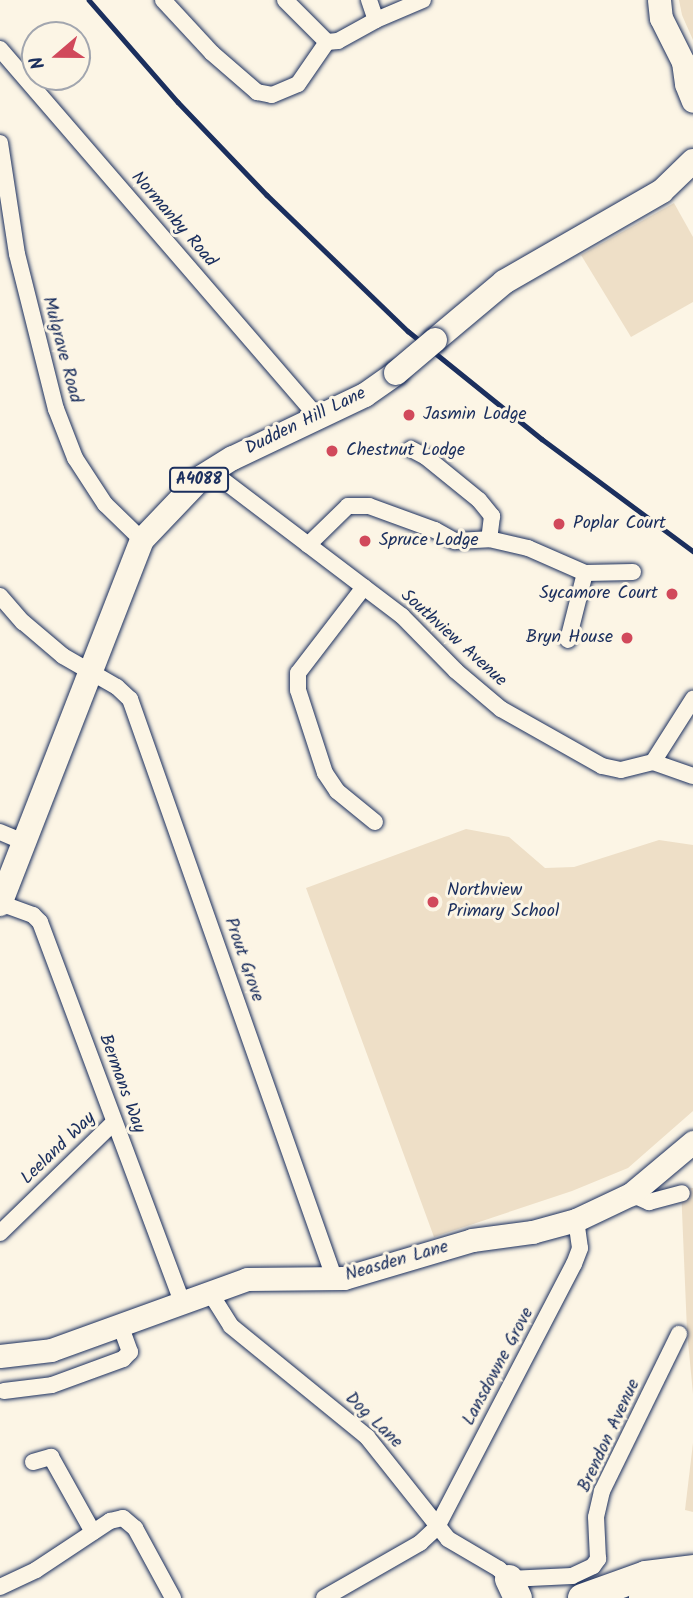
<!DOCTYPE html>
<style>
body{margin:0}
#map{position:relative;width:693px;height:1598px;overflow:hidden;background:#fcf5e5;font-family:Kalam,sans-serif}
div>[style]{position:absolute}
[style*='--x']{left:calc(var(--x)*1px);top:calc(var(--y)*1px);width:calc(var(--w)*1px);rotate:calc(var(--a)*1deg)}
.built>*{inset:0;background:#eedfc7}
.roads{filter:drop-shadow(0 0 2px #1b2f5e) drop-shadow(0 0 2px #1b2f5e)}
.street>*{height:16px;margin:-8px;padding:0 8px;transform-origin:8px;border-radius:8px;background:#fcf5e5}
.secondary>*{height:23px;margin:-11.5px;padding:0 11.5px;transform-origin:11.5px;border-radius:11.5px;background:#fcf5e5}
.primary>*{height:24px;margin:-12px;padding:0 12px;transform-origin:12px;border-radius:12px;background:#fcf5e5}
.highway>*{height:28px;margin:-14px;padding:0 14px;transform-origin:14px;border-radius:14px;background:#fcf5e5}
.rail>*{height:4.5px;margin:-2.25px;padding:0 2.25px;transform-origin:2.25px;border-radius:2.25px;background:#1b2f5e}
.bridges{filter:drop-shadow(0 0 2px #1b2f5e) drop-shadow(0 0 2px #1b2f5e)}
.primary-bridge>*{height:24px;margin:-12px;padding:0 12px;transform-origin:12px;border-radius:12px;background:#fcf5e5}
.dots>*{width:19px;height:19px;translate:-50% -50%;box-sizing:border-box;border:4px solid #fcf5e5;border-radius:50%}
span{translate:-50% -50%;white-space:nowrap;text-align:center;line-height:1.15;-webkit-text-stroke:6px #fcf5e5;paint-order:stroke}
.shield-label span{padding:2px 5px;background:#fcf5e5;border:2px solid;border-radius:5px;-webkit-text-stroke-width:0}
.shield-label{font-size:16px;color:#1b2f5e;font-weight:700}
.street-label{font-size:18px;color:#1b2f5e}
.poi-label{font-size:18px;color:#1b2f5e}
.left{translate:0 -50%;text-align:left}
.right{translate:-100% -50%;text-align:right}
.north{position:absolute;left:21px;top:21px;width:70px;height:70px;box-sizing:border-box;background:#fcf5e5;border:2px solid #a2a6af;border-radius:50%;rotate:250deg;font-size:19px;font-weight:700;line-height:28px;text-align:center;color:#1b2f5e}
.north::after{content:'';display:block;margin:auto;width:24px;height:32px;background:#d1495b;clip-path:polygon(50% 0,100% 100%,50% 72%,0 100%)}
</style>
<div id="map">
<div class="built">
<i style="clip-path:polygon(679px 0,693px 0,693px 40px,682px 15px)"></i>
<i style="clip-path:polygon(674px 203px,693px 237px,693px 302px,631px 337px,581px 255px)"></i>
<i style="clip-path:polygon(466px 829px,509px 837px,545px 868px,574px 867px,659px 840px,693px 845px,693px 1111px,628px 1168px,572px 1191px,434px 1237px,306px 888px)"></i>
<i style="clip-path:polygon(681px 1187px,693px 1188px,693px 1394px,687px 1331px)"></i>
<i style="clip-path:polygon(693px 1443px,693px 1512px,685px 1510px)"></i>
</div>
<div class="roads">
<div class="street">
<i style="--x:163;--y:0;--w:72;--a:47.2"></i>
<i style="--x:212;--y:53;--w:60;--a:40.9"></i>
<i style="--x:257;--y:92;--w:15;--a:11"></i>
<i style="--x:272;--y:95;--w:28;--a:-23"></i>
<i style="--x:298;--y:84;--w:51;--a:-55.4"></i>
<i style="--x:285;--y:0;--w:59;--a:45"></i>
<i style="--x:327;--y:42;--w:11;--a:-5"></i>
<i style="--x:338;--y:41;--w:43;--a:-28.9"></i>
<i style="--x:376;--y:20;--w:51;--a:-23.1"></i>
<i style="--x:369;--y:0;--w:21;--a:71"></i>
<i style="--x:0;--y:49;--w:486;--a:49.2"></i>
<i style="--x:0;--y:143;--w:112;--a:81.3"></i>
<i style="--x:17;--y:254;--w:160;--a:75.9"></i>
<i style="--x:56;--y:409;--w:53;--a:68.8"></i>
<i style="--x:75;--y:458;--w:55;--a:56.9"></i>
<i style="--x:105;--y:504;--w:52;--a:44.2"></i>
<i style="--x:411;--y:449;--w:17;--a:28"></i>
<i style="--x:426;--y:457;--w:68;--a:39.1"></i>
<i style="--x:479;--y:500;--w:21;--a:51"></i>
<i style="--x:492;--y:516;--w:23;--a:97"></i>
<i style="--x:211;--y:471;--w:240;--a:37.2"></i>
<i style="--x:402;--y:616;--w:77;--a:45.5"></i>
<i style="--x:456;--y:671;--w:59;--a:40.2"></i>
<i style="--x:501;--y:709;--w:116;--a:29.4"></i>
<i style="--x:602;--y:766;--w:19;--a:12"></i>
<i style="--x:621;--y:770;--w:33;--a:-14"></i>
<i style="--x:653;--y:762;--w:42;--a:19.3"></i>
<i style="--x:308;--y:545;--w:56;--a:-44.3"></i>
<i style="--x:348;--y:506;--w:21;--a:0"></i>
<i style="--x:369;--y:506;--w:70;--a:20"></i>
<i style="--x:435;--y:530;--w:23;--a:29"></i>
<i style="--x:455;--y:541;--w:34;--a:-3"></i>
<i style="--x:489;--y:539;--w:40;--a:13"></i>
<i style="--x:528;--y:548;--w:62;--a:23.7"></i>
<i style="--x:585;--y:573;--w:48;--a:-1.2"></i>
<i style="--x:364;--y:587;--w:108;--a:127.5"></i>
<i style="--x:298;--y:673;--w:17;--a:90"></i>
<i style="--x:298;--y:690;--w:87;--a:72"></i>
<i style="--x:325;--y:773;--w:22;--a:56"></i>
<i style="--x:337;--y:791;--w:49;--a:39.2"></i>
<i style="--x:0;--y:596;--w:35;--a:49"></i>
<i style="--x:23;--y:622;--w:52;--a:40.4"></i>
<i style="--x:63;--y:656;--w:62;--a:29.9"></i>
<i style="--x:117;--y:687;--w:18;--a:43"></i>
<i style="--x:130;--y:699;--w:616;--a:70.57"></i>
<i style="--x:568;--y:640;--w:69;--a:-75.8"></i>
<i style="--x:653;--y:762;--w:75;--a:-57.6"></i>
<i style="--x:0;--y:832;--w:28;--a:23"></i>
<i style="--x:0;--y:903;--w:35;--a:20"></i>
<i style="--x:33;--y:915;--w:10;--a:45"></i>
<i style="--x:40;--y:922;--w:405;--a:69.5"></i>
<i style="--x:631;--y:1194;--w:20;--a:24"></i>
<i style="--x:649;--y:1202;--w:34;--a:-15"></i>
<i style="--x:0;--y:1233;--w:159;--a:-44.2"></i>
<i style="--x:209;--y:1291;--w:41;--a:57.8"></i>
<i style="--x:231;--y:1326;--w:176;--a:39.2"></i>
<i style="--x:367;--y:1437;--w:130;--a:51.5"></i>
<i style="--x:448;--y:1539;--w:59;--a:30.5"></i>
<i style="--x:499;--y:1569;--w:14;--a:45"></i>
<i style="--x:509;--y:1579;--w:63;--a:-2.7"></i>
<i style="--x:572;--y:1576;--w:23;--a:-25"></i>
<i style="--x:593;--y:1566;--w:9;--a:-54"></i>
<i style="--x:598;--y:1559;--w:42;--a:-92.7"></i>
<i style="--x:596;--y:1517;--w:27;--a:-77"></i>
<i style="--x:602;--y:1491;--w:175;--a:-63.9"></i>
<i style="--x:4;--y:1391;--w:48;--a:-7.1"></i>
<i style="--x:52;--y:1385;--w:76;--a:-20.1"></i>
<i style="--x:123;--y:1359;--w:10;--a:-45"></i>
<i style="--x:130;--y:1352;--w:30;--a:-110"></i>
<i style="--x:33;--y:1462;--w:19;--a:-16"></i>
<i style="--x:51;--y:1457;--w:86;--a:60.8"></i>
<i style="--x:0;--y:1587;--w:40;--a:-25"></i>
<i style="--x:36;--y:1570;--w:89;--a:-33.5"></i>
<i style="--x:110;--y:1521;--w:13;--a:-13"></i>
<i style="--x:123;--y:1518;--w:16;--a:40"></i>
<i style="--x:135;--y:1528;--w:80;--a:61.5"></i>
<i style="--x:324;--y:1598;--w:111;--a:-29.8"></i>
<i style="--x:420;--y:1543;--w:23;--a:-43"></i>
<i style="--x:437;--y:1527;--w:297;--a:-62.5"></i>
<i style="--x:574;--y:1264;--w:17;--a:-69"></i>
<i style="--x:580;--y:1248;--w:28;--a:-98"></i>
</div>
<div class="secondary">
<i style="--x:659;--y:0;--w:18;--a:84"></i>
<i style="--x:661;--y:18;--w:49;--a:63.4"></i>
<i style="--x:683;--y:62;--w:22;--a:82"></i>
<i style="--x:686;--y:84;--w:18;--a:68"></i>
<i style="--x:0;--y:1356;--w:51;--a:-6.7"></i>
<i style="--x:51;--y:1350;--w:208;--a:-19.9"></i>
<i style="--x:247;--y:1279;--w:97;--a:-0.6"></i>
<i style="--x:344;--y:1278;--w:134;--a:-16.5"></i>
<i style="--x:472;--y:1240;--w:61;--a:-7.6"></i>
<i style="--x:532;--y:1232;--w:46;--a:-15.3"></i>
<i style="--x:576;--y:1220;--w:61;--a:-25.3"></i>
<i style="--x:631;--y:1194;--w:81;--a:-40"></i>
</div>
<div class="primary">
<i style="--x:435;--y:340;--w:90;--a:-40"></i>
<i style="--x:504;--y:282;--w:182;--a:-29.9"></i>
<i style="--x:662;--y:191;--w:43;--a:-44.1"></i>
<i style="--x:0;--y:904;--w:391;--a:-68.7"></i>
<i style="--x:142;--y:540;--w:87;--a:-46.4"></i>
<i style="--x:202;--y:477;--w:36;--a:-32"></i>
<i style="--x:233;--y:458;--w:146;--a:-25.5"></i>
<i style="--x:365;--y:395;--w:38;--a:-35"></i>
</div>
<div class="highway">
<i style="--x:509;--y:1579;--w:21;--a:65"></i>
<i style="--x:582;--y:1598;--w:68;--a:-19.8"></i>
<i style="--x:646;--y:1575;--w:47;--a:-7.3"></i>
<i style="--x:643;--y:1598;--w:29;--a:-12"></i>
<i style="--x:671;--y:1592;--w:22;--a:0"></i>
</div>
</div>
<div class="rail">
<i style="--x:89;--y:0;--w:135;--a:48.9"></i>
<i style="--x:178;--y:102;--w:129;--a:46.3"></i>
<i style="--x:267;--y:195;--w:196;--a:44"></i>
<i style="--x:408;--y:331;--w:172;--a:38.9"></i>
<i style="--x:542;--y:439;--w:188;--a:36.6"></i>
</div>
<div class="bridges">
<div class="primary-bridge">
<i style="--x:396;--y:373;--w:51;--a:-40.2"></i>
</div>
</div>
<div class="dots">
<i style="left:409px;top:415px;background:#d1495b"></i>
<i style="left:332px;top:451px;background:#d1495b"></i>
<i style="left:559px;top:524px;background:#d1495b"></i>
<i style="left:365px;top:541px;background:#d1495b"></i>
<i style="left:672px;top:594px;background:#d1495b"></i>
<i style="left:627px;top:638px;background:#d1495b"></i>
<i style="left:433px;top:902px;background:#d1495b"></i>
</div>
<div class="shield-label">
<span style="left:199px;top:480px">A4088</span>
</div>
<div class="street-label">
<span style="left:173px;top:220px;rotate:49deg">Normanby Road</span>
<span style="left:61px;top:350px;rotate:75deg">Mulgrave Road</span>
<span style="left:306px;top:422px;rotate:-26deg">Dudden Hill Lane</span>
<span style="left:453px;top:639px;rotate:42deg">Southview Avenue</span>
<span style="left:243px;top:960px;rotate:71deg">Prout Grove</span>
<span style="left:121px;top:1084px;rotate:70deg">Bermans Way</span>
<span style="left:59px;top:1149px;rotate:-44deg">Leeland Way</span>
<span style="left:397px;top:1262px;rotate:-16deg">Neasden Lane</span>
<span style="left:499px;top:1367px;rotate:-62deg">Lansdowne Grove</span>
<span style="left:373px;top:1421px;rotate:44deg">Dog Lane</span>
<span style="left:610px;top:1436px;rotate:-65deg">Brendon Avenue</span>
</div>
<div class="poi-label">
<span class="left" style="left:423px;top:415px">Jasmin Lodge</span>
<span class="left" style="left:346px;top:451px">Chestnut Lodge</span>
<span class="left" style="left:573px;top:524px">Poplar Court</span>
<span class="left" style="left:379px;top:541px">Spruce Lodge</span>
<span class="right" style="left:658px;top:594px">Sycamore Court</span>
<span class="right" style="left:613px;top:638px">Bryn House</span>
<span class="left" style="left:447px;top:902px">Northview<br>Primary School</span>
</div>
<div class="north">N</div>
</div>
